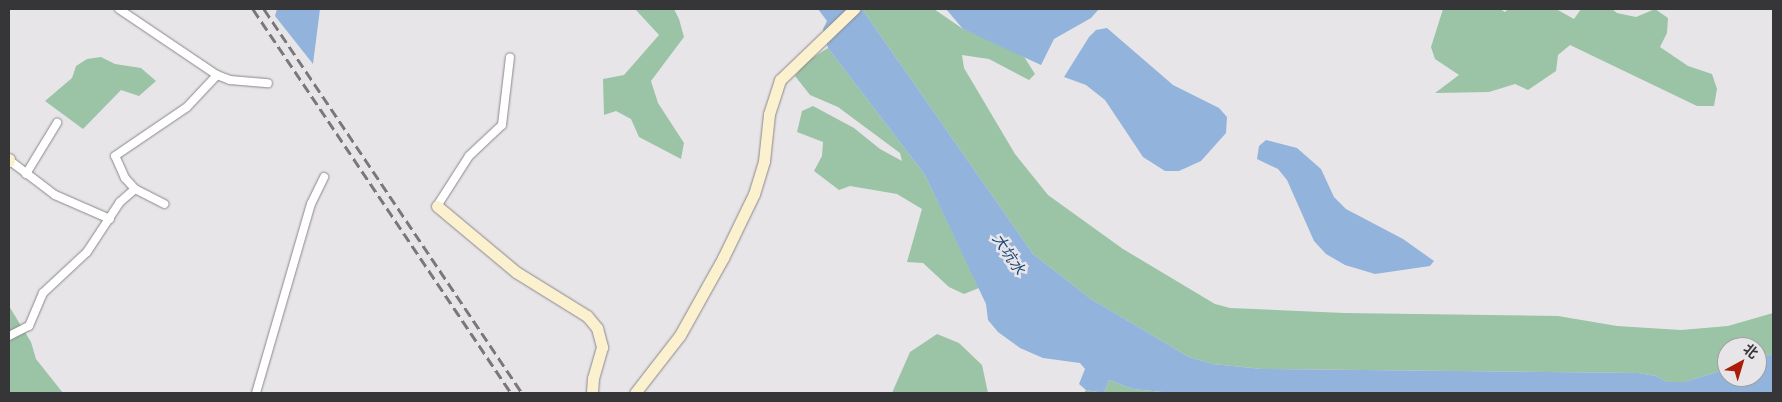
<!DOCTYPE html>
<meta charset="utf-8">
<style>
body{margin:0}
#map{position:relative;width:1782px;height:402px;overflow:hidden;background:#e8e5e9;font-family:"Archivo Narrow","Noto Sans SC",sans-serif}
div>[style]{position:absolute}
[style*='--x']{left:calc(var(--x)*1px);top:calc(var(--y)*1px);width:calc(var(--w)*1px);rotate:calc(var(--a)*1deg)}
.green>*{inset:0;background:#9bc3a6}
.water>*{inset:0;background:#92b3dc}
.roads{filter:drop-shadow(0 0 1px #8a878b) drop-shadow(0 0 1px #8a878b)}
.street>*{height:8px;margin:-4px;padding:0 4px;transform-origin:4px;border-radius:4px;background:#fff}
.secondary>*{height:11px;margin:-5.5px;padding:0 5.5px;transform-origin:5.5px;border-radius:5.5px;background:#fcf1ce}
.rail>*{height:3px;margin-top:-1.5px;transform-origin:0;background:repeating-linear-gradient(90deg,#79777a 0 10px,transparent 0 15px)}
span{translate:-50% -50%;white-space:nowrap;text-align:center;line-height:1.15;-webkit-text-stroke:5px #e8e5e9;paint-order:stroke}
.water-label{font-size:15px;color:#164376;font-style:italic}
.frame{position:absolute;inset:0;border:10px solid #363537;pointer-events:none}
.north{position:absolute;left:1717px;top:337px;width:50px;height:50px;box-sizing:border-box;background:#e8e5e9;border:1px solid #a19fa2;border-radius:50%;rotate:39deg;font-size:14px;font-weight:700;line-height:20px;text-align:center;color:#363537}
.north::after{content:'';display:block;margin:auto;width:18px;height:22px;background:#ac1d09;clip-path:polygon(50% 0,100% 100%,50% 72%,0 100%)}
</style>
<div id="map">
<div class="green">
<i style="clip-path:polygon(635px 9px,674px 9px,679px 19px,684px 37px,651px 81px,658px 103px,684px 143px,681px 159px,639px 137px,631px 119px,616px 111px,604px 115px,603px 79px,624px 75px,659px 35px)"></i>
<i style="clip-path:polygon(862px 9px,934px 9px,963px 29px,1023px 55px,1035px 74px,1029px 80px,989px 59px,962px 55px,964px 68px,1015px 154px,1048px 195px,1123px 249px,1215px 304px,1230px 308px,1344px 313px,1558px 316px,1617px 326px,1681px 330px,1728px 326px,1773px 313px,1773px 354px,1757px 359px,1757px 347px,1727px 347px,1727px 369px,1684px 382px,1667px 382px,1656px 376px,1638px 373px,1262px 369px,1213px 364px,1189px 357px,1091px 299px,1033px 254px)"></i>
<i style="clip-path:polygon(1443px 9px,1500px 9px,1505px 12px,1508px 9px,1556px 9px,1574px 19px,1581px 9px,1612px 9px,1617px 13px,1636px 17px,1655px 9px,1668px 18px,1667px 33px,1660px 47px,1688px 66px,1712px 74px,1717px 89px,1714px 106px,1697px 106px,1570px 45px,1558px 55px,1556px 71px,1528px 90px,1515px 84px,1489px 92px,1435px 93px,1459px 75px,1435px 59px,1431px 47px)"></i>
<i style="clip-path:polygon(828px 48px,925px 175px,979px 288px,964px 294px,949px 287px,923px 263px,907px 262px,922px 209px,897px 194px,850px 186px,839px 190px,814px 171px,822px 156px,823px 142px,797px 132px,802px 111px,813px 106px,854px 128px,880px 149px,902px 161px,900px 153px,838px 107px,810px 95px,795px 76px,806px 62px)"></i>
<i style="clip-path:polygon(101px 57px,115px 64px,141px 68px,156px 81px,139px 96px,121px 90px,83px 129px,45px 101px,72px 78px,76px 66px,87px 59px)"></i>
<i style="clip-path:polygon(9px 306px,31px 342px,36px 359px,63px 393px,9px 393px)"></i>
<i style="clip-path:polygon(937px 334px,959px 343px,982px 365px,988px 393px,892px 393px,910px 352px)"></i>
<i style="clip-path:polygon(1109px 380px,1133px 389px,1172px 393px,1084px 393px,1086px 390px,1104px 393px)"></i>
</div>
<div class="water">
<i style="clip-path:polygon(277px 9px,320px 9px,313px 64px,275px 16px)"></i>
<i style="clip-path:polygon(818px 9px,862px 9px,1033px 254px,1091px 299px,1189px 357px,1213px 364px,1262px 369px,1638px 373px,1656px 376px,1667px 382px,1684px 382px,1727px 369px,1727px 377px,1757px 377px,1757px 359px,1773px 354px,1773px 393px,1172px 393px,1133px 389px,1109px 380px,1104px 393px,1086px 390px,1079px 384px,1085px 369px,1080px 363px,1043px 358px,1020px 348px,998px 332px,988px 320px,986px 304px,925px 175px,828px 48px,823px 29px,827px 21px)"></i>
<i style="clip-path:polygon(946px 9px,1099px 9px,1091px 18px,1054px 39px,1041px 65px,963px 29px)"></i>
<i style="clip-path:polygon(1107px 28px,1173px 85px,1219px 108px,1227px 117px,1226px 133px,1201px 161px,1179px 171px,1165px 171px,1143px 157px,1105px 100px,1086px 85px,1064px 77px,1089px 37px,1096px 30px)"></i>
<i style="clip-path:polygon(1266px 140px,1297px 148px,1321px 169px,1334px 197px,1346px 209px,1403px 239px,1434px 261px,1430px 266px,1375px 274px,1345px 265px,1326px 254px,1314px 241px,1287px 180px,1278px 169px,1257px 159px,1259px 146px)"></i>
</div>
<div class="roads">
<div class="street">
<i style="--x:119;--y:9;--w:118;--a:34"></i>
<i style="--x:217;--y:75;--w:14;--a:21"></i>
<i style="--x:230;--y:80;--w:38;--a:5"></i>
<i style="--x:9;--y:160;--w:58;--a:37.3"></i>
<i style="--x:55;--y:195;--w:60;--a:23.6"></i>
<i style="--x:26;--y:174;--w:60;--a:-58.7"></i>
<i style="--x:135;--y:189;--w:15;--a:-132"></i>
<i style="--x:125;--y:178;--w:24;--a:-114"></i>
<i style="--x:115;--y:156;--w:87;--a:-34.2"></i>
<i style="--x:187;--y:107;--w:44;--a:-46.8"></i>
<i style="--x:437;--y:206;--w:59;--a:-57.4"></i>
<i style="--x:469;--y:156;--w:45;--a:-43.2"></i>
<i style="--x:502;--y:125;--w:68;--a:-83.3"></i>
<i style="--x:9;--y:336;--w:22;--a:-27"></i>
<i style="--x:29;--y:326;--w:36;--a:-67"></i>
<i style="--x:43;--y:293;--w:60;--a:-43"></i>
<i style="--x:87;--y:252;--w:60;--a:-56.6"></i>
<i style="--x:120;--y:202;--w:20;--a:-41"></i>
<i style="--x:135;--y:189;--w:33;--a:27"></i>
<i style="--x:256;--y:393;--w:197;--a:-73.8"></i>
<i style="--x:311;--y:204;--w:30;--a:-64"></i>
</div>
<div class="secondary">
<i style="--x:9;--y:159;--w:2;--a:90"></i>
<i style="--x:437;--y:206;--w:103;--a:39.9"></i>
<i style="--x:516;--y:272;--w:84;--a:31.8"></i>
<i style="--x:587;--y:316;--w:16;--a:50"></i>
<i style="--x:597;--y:328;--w:20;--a:75"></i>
<i style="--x:602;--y:347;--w:32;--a:106"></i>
<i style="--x:593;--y:378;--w:15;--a:94"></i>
<i style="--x:635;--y:393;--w:73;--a:-52.2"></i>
<i style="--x:680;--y:335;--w:88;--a:-60.8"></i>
<i style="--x:723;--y:258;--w:71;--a:-64.2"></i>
<i style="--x:754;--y:194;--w:34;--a:-73"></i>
<i style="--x:764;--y:161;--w:47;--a:-83.9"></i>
<i style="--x:769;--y:114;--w:36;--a:-72"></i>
<i style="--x:780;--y:80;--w:103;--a:-43.8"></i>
</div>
</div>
<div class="rail">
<i style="--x:253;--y:9;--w:463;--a:56.1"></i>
<i style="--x:264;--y:9;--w:463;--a:56.1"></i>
</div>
<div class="water-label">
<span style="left:1009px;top:254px;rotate:56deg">大坑水</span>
</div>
<div class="frame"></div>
<div class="north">北</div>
</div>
